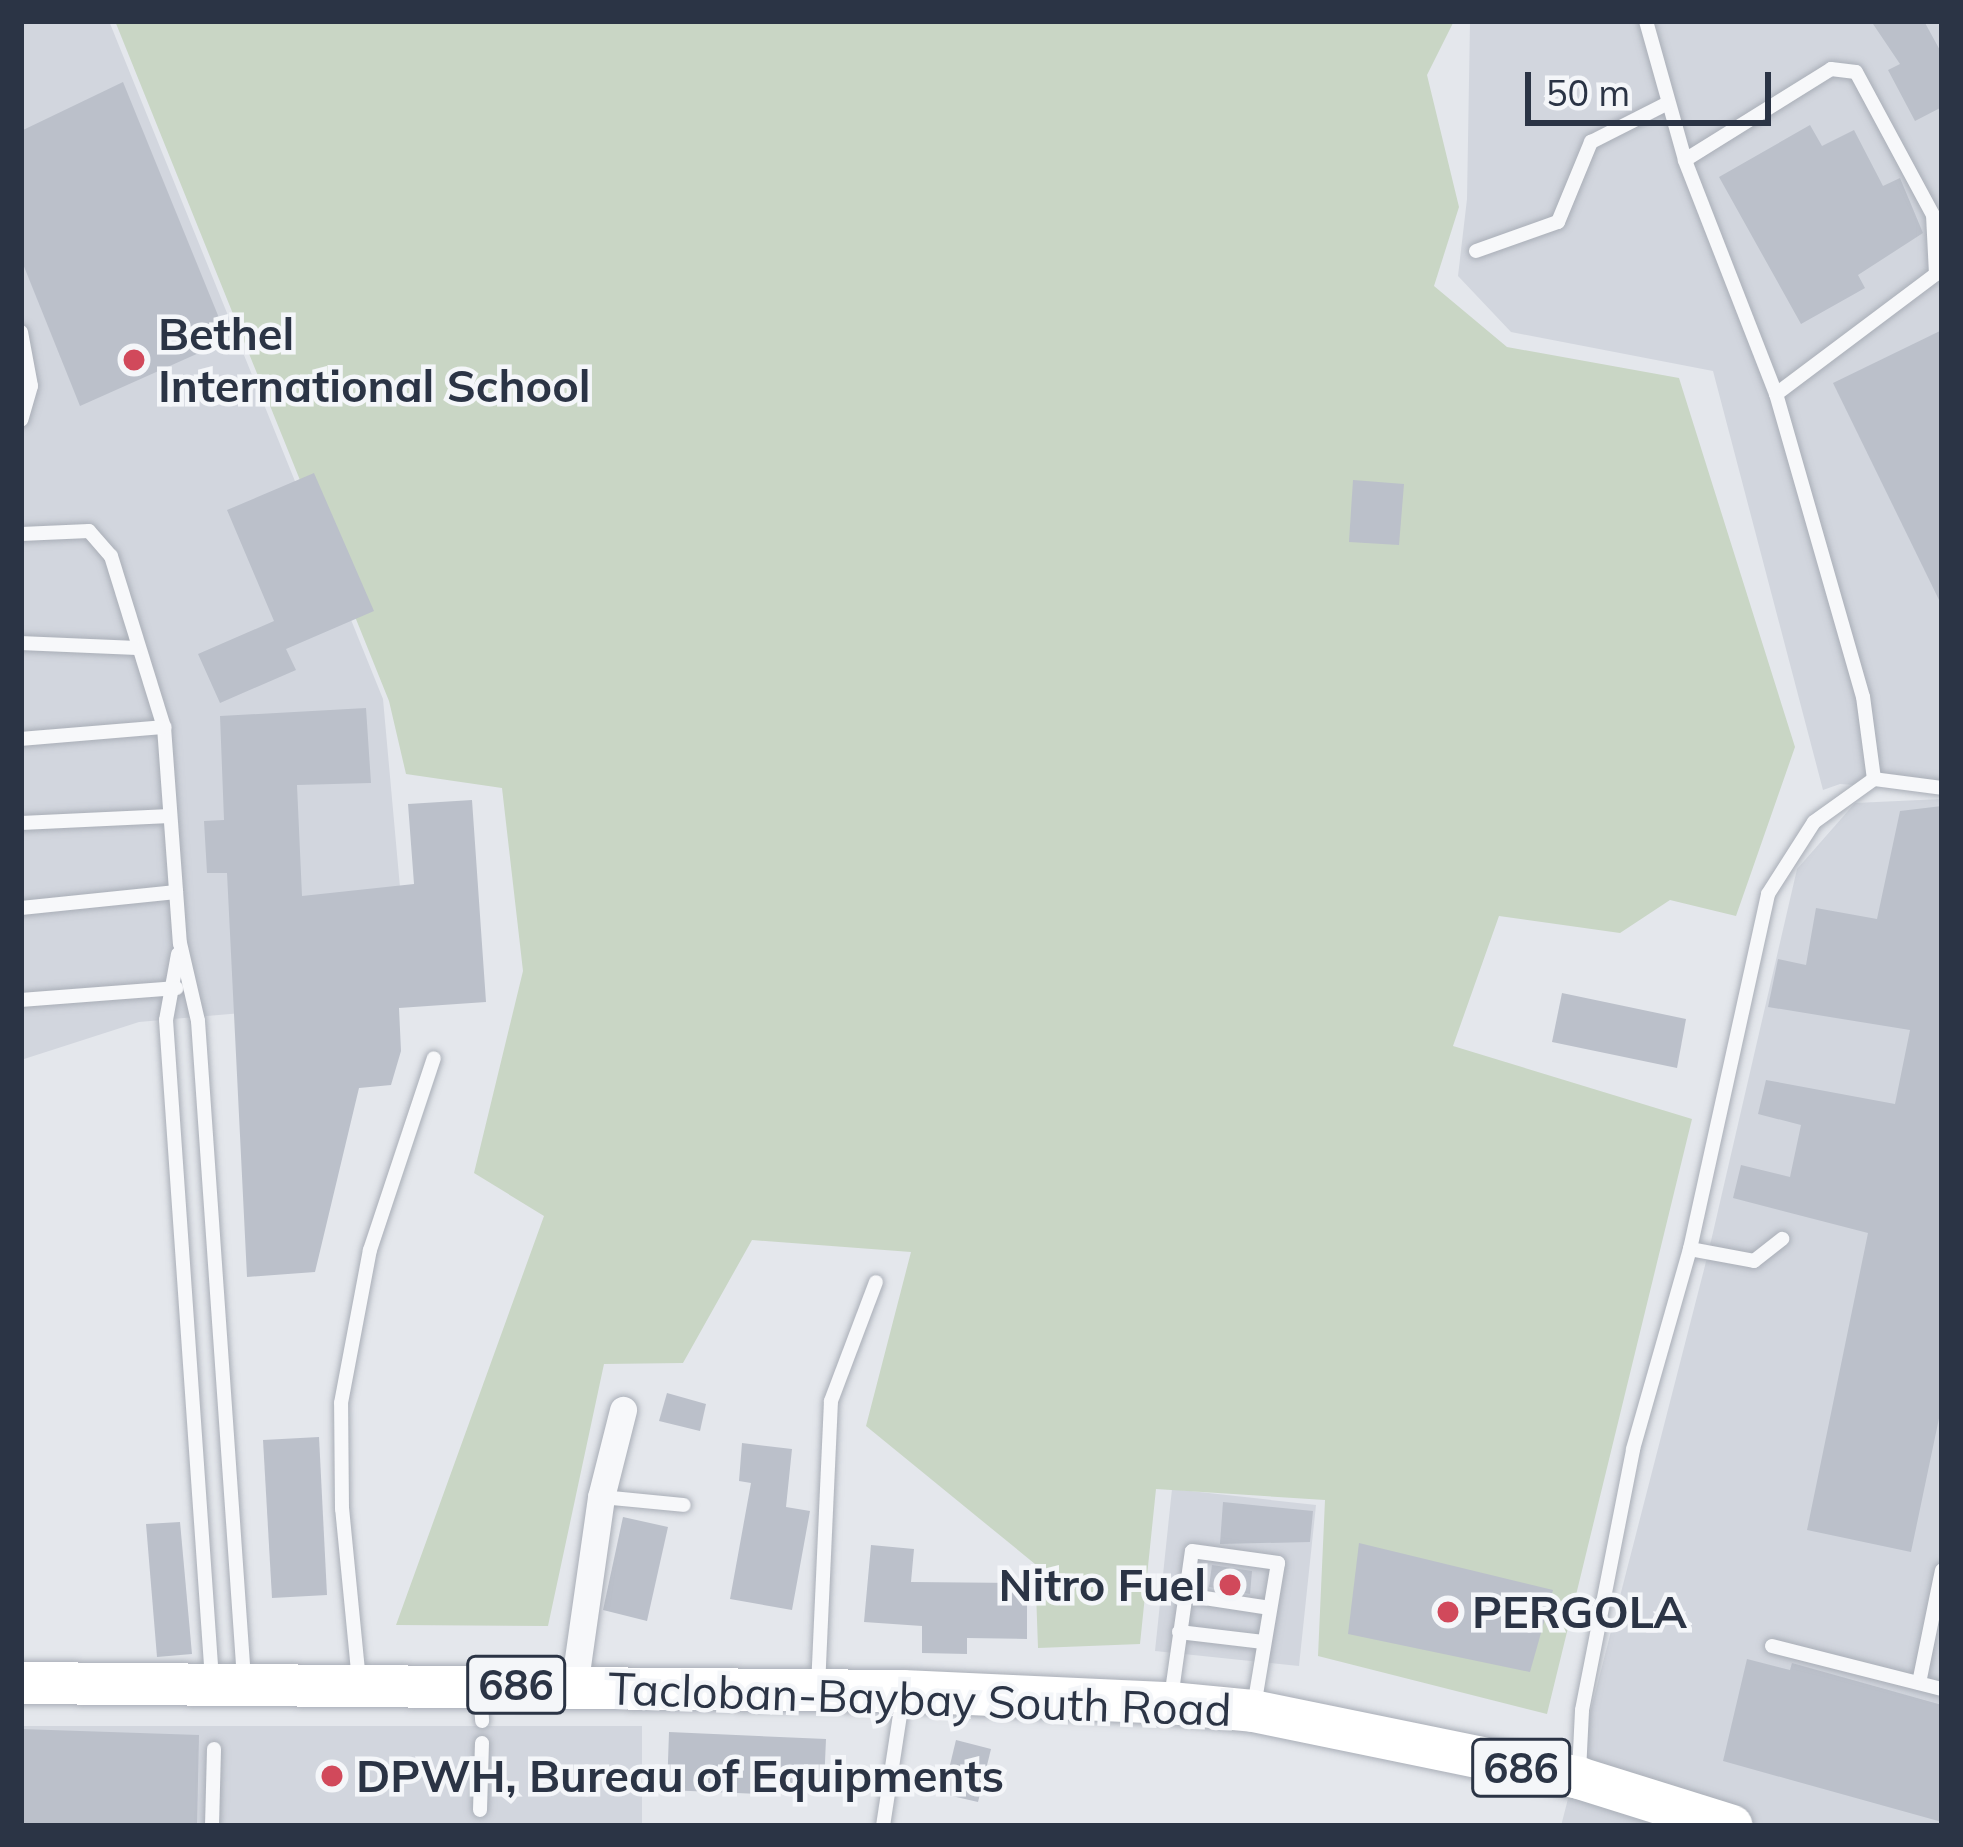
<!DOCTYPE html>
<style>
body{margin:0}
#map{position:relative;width:1963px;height:1847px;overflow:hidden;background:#e4e7ec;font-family:Mulish,sans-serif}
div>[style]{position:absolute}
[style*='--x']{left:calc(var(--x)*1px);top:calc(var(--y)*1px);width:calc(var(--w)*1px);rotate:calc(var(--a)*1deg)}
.built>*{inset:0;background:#d2d6de}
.green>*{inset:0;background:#c9d6c5}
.building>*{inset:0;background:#bbc0ca}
.roads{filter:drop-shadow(0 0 3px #a9aeb7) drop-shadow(0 0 3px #a9aeb7)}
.lane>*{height:14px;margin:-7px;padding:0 7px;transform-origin:7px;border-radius:7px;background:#f7f8fa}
.street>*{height:27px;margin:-13.5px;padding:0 13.5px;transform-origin:13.5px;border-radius:13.5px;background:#f7f8fa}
.primary>*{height:42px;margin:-21px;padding:0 21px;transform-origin:21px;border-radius:21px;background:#fff}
.dots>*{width:33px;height:33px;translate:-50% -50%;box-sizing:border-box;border:6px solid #f4f6f9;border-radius:50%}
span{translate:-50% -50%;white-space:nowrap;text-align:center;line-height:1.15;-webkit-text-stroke:9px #f4f6f9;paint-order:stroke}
.shield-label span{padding:3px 9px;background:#f4f6f9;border:3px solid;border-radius:9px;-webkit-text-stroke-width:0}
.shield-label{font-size:42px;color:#2b3445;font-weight:700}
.poi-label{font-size:45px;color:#2b3445;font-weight:700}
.left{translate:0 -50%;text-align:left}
.right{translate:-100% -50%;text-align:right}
.street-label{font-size:45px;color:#2b3445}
.frame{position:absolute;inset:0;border:24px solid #2b3445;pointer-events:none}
.scale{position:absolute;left:1525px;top:72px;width:246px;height:54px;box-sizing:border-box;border:6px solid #2b3445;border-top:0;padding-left:15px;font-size:36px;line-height:42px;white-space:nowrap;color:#2b3445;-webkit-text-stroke:9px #f4f6f9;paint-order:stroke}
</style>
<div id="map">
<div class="built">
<i style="clip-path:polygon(21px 21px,109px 21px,383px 699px,410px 998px,139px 1022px,21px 1060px)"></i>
<i style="clip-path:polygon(1470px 21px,1942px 21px,1942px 791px,1840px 784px,1823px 790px,1713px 371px,1511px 332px,1458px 276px,1467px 199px)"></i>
<i style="clip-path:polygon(1942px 799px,1942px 1826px,1561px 1826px,1708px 1254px,1797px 869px,1855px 803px)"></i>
<i style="clip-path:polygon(1172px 1489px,1316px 1505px,1299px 1666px,1155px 1651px)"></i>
<i style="clip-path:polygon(21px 1726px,642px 1726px,642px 1826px,21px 1826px)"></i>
</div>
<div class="green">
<i style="clip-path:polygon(115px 21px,1454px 21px,1427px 75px,1459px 207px,1434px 286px,1507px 347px,1679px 378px,1795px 747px,1736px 916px,1670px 900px,1620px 933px,1499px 916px,1453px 1046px,1692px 1119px,1547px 1714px,1318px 1656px,1325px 1500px,1156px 1489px,1140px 1644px,1038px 1648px,1035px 1564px,866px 1426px,911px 1252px,752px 1240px,683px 1363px,604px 1364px,548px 1626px,396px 1625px,544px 1216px,474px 1173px,523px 971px,502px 788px,406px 774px,389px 701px)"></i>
</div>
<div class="building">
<i style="clip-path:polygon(1871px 21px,1924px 21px,1942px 54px,1942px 107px,1915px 121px,1888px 70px,1900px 64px)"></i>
<i style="clip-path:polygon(123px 82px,228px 340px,80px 406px,21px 259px,21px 131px)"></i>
<i style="clip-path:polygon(1810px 125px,1822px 146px,1854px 130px,1883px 186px,1900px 178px,1923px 233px,1858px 275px,1865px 288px,1801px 324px,1719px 177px)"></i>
<i style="clip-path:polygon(1942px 330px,1942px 606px,1833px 383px)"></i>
<i style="clip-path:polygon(314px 473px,374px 611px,286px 649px,296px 670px,220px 703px,198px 654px,274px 621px,227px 510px)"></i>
<i style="clip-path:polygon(1353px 480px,1404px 484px,1399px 545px,1349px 542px)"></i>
<i style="clip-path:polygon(366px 708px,371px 783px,297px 785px,302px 896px,414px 884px,408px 804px,472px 800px,486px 1002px,399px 1008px,401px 1051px,391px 1085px,359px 1088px,315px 1272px,247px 1277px,227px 873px,207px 873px,204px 821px,224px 820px,220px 716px)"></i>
<i style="clip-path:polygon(1942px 806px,1942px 1404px,1911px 1552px,1807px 1530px,1868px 1233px,1733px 1198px,1741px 1165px,1790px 1177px,1801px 1125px,1758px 1114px,1766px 1080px,1895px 1104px,1910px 1030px,1768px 1007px,1778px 959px,1806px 965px,1816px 908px,1877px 919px,1900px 811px)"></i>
<i style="clip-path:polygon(1562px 993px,1686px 1019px,1677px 1068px,1552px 1042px)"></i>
<i style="clip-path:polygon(667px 1393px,706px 1404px,700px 1431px,659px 1421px)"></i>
<i style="clip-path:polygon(319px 1437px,327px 1595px,272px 1598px,263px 1440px)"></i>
<i style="clip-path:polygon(742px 1443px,792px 1449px,786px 1507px,810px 1511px,792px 1610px,730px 1599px,751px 1483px,739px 1481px)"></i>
<i style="clip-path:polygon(1223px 1502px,1313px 1511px,1310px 1542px,1220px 1544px)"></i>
<i style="clip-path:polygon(623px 1517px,668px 1527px,647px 1621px,603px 1610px)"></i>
<i style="clip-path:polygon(180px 1522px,192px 1654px,157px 1657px,146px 1524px)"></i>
<i style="clip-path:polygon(1359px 1543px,1553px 1590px,1530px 1672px,1348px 1634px)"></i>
<i style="clip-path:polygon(871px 1545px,914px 1549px,911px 1582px,1027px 1583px,1027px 1639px,967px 1638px,967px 1654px,922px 1653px,922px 1626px,864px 1622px)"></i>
<i style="clip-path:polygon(1212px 1565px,1252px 1571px,1250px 1594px,1209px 1587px)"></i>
<i style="clip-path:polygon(1747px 1659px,1790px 1670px,1792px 1663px,1942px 1705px,1942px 1822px,1723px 1761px)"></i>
<i style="clip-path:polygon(21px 1729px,199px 1735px,197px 1826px,21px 1826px)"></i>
<i style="clip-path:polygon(669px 1732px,826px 1739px,824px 1785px,760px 1781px,760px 1794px,667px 1790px)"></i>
<i style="clip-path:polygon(956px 1740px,991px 1749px,978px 1802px,943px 1794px)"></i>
</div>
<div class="roads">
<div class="lane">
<i style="--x:1646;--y:21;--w:144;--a:74.3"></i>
<i style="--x:1476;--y:251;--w:87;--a:-19.5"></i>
<i style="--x:1558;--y:222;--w:87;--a:-67.6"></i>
<i style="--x:1591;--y:142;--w:86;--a:-26.9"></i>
<i style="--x:21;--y:332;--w:55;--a:79.5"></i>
<i style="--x:31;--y:386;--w:35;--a:106"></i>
<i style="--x:21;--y:534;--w:68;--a:-2.5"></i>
<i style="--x:89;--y:531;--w:33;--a:49"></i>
<i style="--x:111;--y:556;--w:179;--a:72.8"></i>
<i style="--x:164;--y:727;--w:217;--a:85.8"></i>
<i style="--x:180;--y:943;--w:80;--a:77"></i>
<i style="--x:198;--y:1021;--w:660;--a:86"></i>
<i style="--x:21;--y:643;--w:115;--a:2.5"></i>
<i style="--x:21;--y:739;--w:144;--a:-4.8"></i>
<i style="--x:1874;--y:779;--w:69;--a:7.5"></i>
<i style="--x:21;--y:823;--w:149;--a:-2.7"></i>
<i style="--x:21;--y:908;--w:156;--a:-5.9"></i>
<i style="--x:178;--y:954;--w:67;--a:100.3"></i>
<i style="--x:166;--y:1020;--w:661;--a:86.01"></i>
<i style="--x:21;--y:1000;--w:156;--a:-4.4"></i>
<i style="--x:1690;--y:1249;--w:65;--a:10.6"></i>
<i style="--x:1754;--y:1261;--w:36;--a:-38"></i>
<i style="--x:601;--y:1497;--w:83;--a:5.5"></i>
<i style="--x:1185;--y:1595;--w:86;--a:8.7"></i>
<i style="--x:1179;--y:1632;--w:85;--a:6.8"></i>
<i style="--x:1772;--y:1646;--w:175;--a:14.2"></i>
<i style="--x:359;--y:1681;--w:173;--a:-95.6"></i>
<i style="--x:342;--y:1509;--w:106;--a:-90.5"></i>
<i style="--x:341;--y:1403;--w:156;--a:-79.3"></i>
<i style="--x:370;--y:1250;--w:202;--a:-71.6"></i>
<i style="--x:1919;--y:1683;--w:115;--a:-78.5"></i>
<i style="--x:818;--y:1687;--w:286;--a:-87.4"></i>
<i style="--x:831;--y:1401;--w:127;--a:-69.3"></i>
<i style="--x:480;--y:1690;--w:31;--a:86"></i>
<i style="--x:1171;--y:1698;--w:148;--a:-81.9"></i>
<i style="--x:1192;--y:1551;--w:87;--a:7.9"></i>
<i style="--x:1278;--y:1563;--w:145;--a:99.5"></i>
<i style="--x:1579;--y:1772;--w:62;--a:-87.2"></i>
<i style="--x:1582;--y:1710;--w:266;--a:-78.9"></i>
<i style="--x:1633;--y:1449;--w:208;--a:-74.1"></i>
<i style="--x:1690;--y:1249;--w:363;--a:-77.6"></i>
<i style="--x:1768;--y:894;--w:85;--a:-57.4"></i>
<i style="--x:1814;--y:822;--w:74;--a:-35.6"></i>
<i style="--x:1874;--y:779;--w:83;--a:-97.6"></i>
<i style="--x:1863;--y:697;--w:315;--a:-106"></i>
<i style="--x:1776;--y:394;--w:251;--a:-111.3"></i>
<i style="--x:1685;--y:160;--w:172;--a:-31.9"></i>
<i style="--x:1831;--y:69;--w:25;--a:7"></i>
<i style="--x:1856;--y:72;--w:162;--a:61.7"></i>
<i style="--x:1933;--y:215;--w:59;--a:87.1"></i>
<i style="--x:1936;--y:274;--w:200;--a:143.1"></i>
<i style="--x:480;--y:1810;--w:67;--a:-88.3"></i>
<i style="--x:212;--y:1826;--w:77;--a:-88.5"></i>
<i style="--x:883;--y:1826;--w:132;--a:-81.3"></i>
</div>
<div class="street">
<i style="--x:574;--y:1687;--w:192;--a:-81.9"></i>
<i style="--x:601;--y:1497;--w:90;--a:-75.8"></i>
</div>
<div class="primary">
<i style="--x:21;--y:1683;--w:882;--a:0.52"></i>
<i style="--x:903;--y:1691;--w:267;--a:2.6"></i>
<i style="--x:1170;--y:1703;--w:83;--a:5.5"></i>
<i style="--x:1253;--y:1711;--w:333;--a:11.6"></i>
<i style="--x:1579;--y:1778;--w:160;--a:17.4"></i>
</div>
</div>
<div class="dots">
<i style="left:134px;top:360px;background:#d1495b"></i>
<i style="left:1230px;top:1585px;background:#d1495b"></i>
<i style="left:1448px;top:1612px;background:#d1495b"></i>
<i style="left:332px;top:1776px;background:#d1495b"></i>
</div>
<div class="shield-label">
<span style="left:516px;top:1685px">686</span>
<span style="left:1521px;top:1768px">686</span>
</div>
<div class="poi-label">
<span class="left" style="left:158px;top:360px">Bethel<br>International School</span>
<span class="right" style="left:1206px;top:1585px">Nitro Fuel</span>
<span class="left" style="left:1472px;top:1612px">PERGOLA</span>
<span class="left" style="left:356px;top:1776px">DPWH, Bureau of Equipments</span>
</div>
<div class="street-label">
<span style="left:920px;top:1699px;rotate:2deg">Tacloban-Baybay South Road</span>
</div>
<div class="frame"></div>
<div class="scale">50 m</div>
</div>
